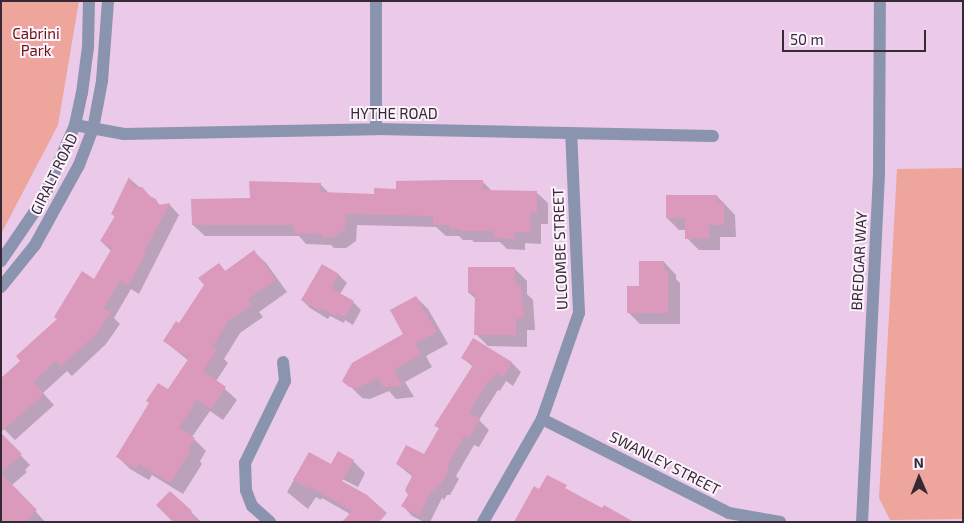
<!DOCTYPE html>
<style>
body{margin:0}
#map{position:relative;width:964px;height:523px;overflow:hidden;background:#eacae8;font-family:"Exo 2",sans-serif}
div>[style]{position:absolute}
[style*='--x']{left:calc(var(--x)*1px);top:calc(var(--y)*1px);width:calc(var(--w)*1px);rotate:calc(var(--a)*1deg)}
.green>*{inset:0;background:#eda59c}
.shadow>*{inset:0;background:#0003}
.building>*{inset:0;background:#db9abb}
.minor>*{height:12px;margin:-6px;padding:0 6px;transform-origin:6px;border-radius:6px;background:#8a94ae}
.tertiary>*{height:12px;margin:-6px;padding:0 6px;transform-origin:6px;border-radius:6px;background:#8a94ae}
span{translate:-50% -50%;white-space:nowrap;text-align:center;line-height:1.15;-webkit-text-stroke:4px #fdf3fd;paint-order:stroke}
.park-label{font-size:15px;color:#681512}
.street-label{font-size:15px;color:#352935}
.frame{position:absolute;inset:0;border:2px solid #352935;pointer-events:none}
.north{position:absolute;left:894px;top:453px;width:50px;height:50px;-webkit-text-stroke:4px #fdf3fd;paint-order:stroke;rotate:359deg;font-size:14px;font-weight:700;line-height:20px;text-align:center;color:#352935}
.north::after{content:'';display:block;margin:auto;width:18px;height:22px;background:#352935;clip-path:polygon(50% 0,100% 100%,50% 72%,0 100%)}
.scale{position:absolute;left:782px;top:30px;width:144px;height:22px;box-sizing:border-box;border:2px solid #352935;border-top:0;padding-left:6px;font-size:15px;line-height:18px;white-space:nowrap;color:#352935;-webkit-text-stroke:4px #fdf3fd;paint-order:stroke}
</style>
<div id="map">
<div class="green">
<i style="clip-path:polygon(1px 1px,79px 1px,58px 125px,1px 234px)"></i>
<i style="clip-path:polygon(963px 168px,963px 519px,890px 520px,879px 498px,897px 169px)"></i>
</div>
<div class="shadow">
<i style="clip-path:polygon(130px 179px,161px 206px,169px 204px,179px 215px,139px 294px,131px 289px,114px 318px,120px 324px,106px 344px,72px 376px,67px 371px,43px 393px,54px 405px,15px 440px,1px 426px,22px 361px,94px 281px,111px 251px,101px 241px,115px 217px,112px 214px)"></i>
<i style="clip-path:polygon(482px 181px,492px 191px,536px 192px,548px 203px,548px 224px,541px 224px,541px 244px,525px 243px,525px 250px,507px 249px,500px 242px,474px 242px,472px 240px,463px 240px,459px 236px,446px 236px,436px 227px,357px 225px,356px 241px,346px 248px,334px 248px,331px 245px,306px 244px,299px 236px,205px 236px,193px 225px,251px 199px,320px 184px,330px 194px,376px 195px,397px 190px)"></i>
<i style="clip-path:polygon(717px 196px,735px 215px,736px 237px,720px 237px,720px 250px,699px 250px,687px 238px,686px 230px,679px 230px,667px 218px)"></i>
<i style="clip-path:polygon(254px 252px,266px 263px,287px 292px,259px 312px,263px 317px,240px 333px,224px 359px,228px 363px,216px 381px,237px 400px,223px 420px,210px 411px,192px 437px,206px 451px,200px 461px,202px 464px,183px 494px,152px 475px,149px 480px,130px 469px,118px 457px,189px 361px,164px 341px,180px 325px,219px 264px,226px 272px)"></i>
<i style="clip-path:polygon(664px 262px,676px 275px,676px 279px,680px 283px,680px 324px,640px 324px,628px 312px,640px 287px)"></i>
<i style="clip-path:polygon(322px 265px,339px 275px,347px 283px,340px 294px,353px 302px,361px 310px,353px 325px,345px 320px,344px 323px,330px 316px,328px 319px,310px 308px,302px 300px)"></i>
<i style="clip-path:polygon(515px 269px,527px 281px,527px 294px,533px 300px,535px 330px,527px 330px,527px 347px,488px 346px,476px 334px,476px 299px,469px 293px)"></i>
<i style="clip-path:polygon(416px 297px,428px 309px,448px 344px,426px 356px,432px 367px,405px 382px,414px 397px,396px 399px,389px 391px,370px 399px,362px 398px,344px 380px,405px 334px)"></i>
<i style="clip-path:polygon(474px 340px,512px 363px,521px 372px,513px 386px,506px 381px,500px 391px,498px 390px,479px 420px,489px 430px,479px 447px,474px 445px,456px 476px,459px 479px,450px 495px,447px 495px,444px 500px,442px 498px,430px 522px,424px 522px,412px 516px,403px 506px,409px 495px,413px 477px,397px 464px,425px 456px,440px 429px,436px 425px,473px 367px,463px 358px)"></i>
<i style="clip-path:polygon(3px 437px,30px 465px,25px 470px,27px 472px,12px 485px,45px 522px,1px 521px)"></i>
<i style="clip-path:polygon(338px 453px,353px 461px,365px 473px,358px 487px,342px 479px,329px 479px,377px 522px,350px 514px,322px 498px,321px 500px,316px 497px,308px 509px,287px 492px,309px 454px,330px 469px)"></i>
<i style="clip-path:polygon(191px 512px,201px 522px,172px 522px,173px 521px)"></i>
</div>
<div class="building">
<i style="clip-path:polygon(129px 177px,134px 187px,142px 187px,150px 196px,156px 199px,159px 205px,170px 203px,144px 252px,146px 253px,128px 285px,120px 280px,104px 308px,111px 313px,96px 334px,61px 366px,56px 361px,33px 382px,44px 394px,1px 432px,1px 378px,20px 361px,16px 356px,57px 319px,54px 317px,82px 271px,94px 279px,112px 248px,100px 241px,115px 216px,111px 214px)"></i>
<i style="clip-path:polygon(448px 180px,483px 180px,483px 190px,537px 191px,537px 213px,530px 213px,530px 233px,514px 232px,514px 239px,494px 238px,494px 231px,461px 231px,461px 229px,450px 229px,450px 225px,433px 225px,433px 216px,346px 214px,345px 229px,334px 237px,322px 237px,322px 234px,294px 233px,294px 225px,192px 225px,191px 199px,250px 198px,249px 181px,321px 183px,321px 192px,374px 194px,374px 188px,396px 189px,396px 181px)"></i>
<i style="clip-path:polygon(666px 195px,717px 195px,717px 202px,724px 202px,724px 225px,709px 225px,709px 238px,685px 239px,685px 218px,666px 218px)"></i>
<i style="clip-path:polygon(254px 250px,276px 280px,248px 299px,252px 305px,228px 321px,212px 347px,217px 350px,203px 371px,226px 387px,211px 409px,197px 400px,179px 428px,195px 438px,189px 448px,190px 451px,170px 483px,139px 464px,136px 469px,116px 457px,149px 403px,146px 401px,158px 383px,168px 389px,189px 358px,163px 341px,176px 321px,179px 323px,204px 285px,198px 278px,219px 263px,225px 271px)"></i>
<i style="clip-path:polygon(639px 261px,664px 261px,664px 270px,668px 270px,668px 313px,627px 313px,627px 286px,639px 286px)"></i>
<i style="clip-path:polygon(322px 264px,339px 274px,331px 288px,354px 301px,345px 317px,337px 313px,335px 316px,322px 308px,320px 311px,301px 300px)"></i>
<i style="clip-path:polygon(468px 267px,515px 267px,515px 284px,521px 286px,524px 318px,516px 319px,516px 335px,474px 335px,475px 293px,468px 293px)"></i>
<i style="clip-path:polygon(416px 296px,437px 332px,415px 344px,421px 354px,394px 370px,403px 386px,383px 387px,379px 378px,357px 388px,349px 387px,342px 381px,352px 363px,403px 334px,390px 310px)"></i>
<i style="clip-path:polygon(473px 338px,512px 362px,503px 377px,496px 373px,491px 381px,488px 381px,469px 413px,480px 419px,469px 439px,464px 436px,447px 467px,450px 468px,440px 485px,438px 485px,434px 492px,432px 490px,419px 516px,401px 506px,408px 495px,405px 490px,413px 474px,396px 464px,406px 445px,424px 454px,439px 428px,434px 426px,473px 365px,461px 358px)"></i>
<i style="clip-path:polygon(1px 433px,22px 454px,1px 473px,37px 510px,25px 522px,1px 522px)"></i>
<i style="clip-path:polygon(338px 451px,354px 460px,342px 481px,367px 495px,387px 513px,379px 522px,342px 522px,352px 511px,310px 487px,309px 489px,293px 480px,309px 452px,331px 464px)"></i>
<i style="clip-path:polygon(547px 475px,567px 485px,565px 488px,602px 508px,604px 505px,634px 522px,514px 522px,534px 486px,539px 489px)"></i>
<i style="clip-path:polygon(170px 491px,192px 511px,190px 513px,199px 522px,173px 522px,156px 505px)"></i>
</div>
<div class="minor">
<i style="--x:75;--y:125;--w:50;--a:10.4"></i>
<i style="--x:124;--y:134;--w:252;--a:-1.1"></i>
<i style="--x:376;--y:129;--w:337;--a:1.2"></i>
<i style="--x:376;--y:129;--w:128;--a:-90"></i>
<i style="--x:542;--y:419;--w:209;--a:26.7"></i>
<i style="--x:729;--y:513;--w:52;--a:10"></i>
<i style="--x:270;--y:522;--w:24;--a:-138"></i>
<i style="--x:252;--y:506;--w:17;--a:-111"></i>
<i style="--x:246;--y:490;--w:27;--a:-92"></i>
<i style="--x:245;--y:463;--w:91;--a:-64"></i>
<i style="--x:285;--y:381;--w:19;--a:-96"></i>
<i style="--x:483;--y:522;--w:119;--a:-60.2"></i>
<i style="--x:542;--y:419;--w:112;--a:-70.8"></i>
<i style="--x:579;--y:313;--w:180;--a:-92.5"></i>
<i style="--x:862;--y:522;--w:349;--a:-87.2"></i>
<i style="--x:879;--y:173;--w:172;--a:-89.7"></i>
</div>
<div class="tertiary">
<i style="--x:1;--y:261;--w:73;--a:-55.7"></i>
<i style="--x:42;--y:201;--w:83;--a:-66.5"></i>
<i style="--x:75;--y:125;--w:33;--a:-78"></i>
<i style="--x:82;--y:93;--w:46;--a:-82.6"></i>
<i style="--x:88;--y:47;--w:46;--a:-88.8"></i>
<i style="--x:1;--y:287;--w:54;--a:-51"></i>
<i style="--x:35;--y:245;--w:91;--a:-61.2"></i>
<i style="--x:79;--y:165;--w:39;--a:-69"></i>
<i style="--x:93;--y:129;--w:49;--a:-79.4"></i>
<i style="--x:102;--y:81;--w:80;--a:-85.7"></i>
</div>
<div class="park-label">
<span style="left:36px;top:42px">Cabrini<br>Park</span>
</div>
<div class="street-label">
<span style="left:394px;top:114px">HYTHE ROAD</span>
<span style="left:54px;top:174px;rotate:-64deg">GIRALT ROAD</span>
<span style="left:560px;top:249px;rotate:-92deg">ULCOMBE STREET</span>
<span style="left:859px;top:261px;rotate:-87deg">BREDGAR WAY</span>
<span style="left:665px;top:463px;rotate:27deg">SWANLEY STREET</span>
</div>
<div class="frame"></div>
<div class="north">N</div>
<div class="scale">50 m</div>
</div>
